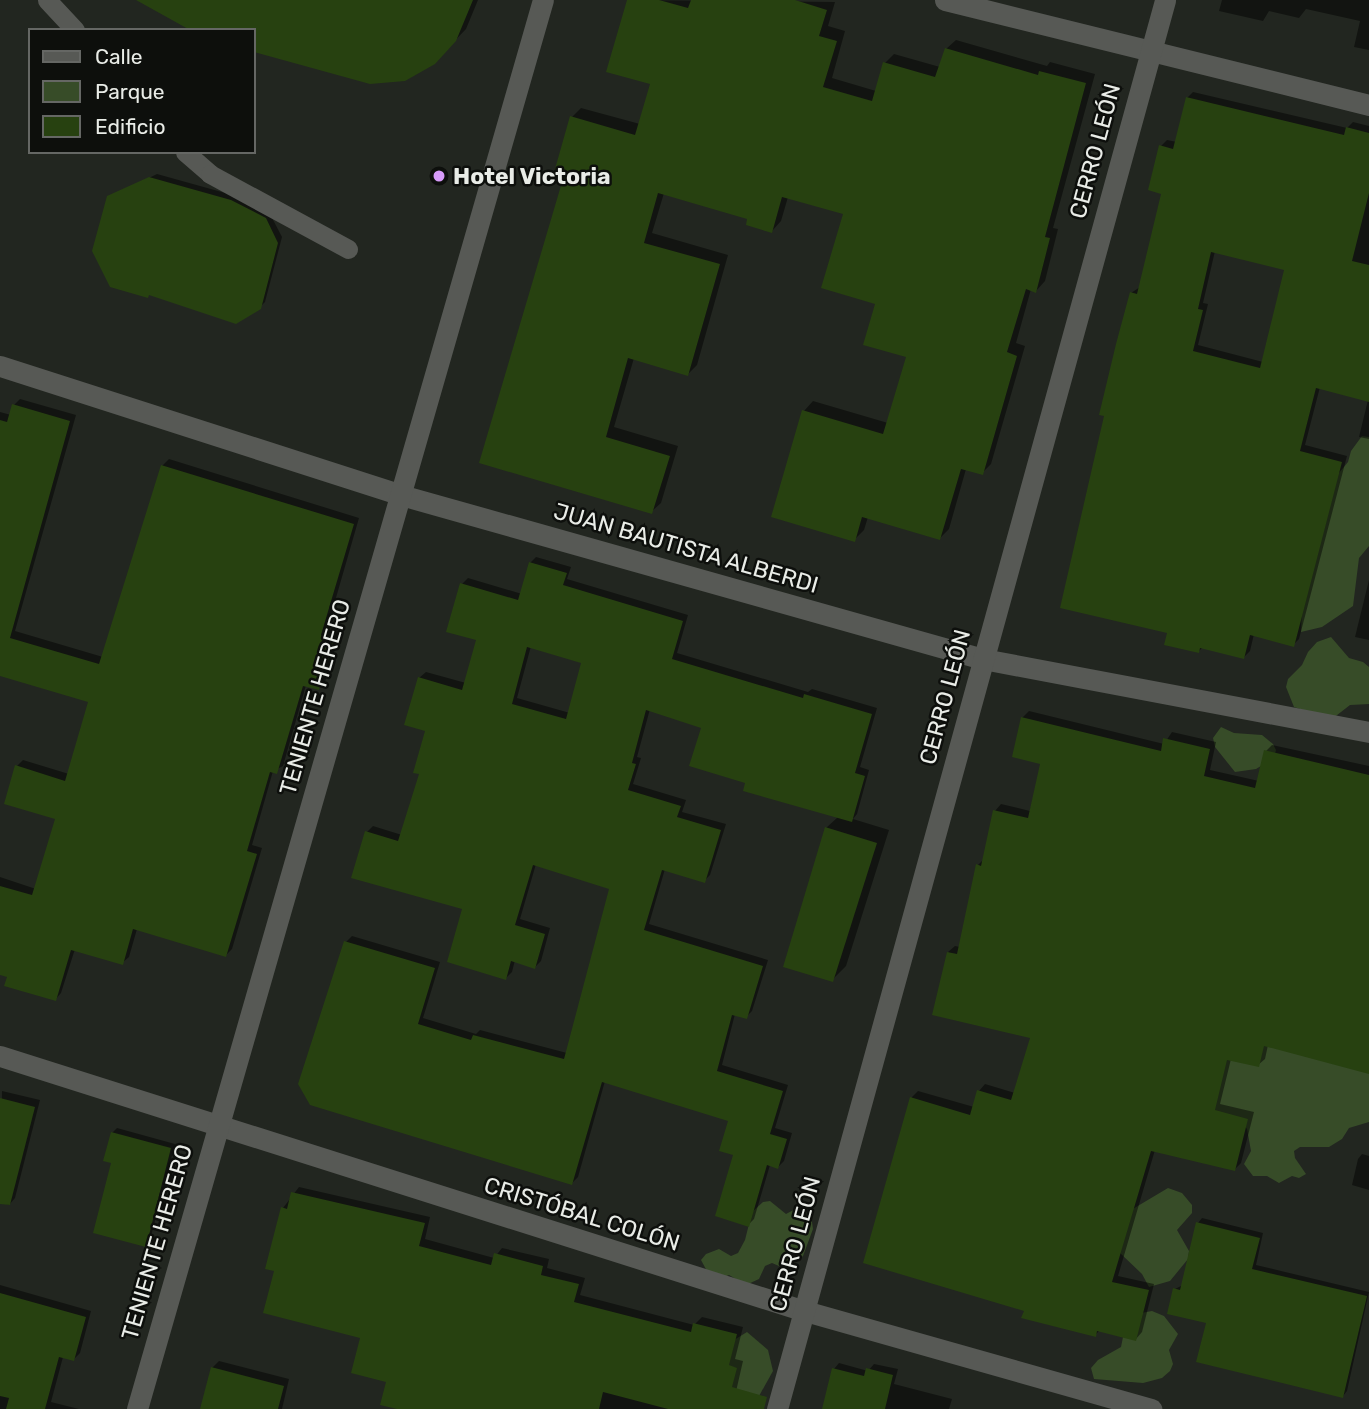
<!DOCTYPE html>
<meta charset="utf-8">
<style>
body{margin:0}
#map{position:relative;width:1369px;height:1409px;overflow:hidden;background:#222620;font-family:Rubik,sans-serif}
div>[style]{position:absolute}
[style*='--x']{left:calc(var(--x)*1px);top:calc(var(--y)*1px);width:calc(var(--w)*1px);rotate:calc(var(--a)*1deg)}
.green>*{inset:0;background:#374c28}
.shadow>*{inset:0;background:#0007}
.building>*{inset:0;background:#274110}
.service>*{height:19px;margin:-9.5px;padding:0 9.5px;transform-origin:9.5px;border-radius:9.5px;background:#575955}
.minor>*{height:21px;margin:-10.5px;padding:0 10.5px;transform-origin:10.5px;border-radius:10.5px;background:#575955}
.tertiary>*{height:21px;margin:-10.5px;padding:0 10.5px;transform-origin:10.5px;border-radius:10.5px;background:#575955}
.dots>*{width:19px;height:19px;translate:-50% -50%;box-sizing:border-box;border:4px solid #0d0f0c;border-radius:50%}
span{translate:-50% -50%;white-space:nowrap;text-align:center;line-height:1.15;-webkit-text-stroke:5px #0d0f0c;paint-order:stroke}
.street-label{font-size:23px;color:#e9ece7}
.poi-label{font-size:23px;color:#e9ece7;font-weight:700}
.left{translate:0 -50%;text-align:left}
.legend{position:absolute;left:28px;top:28px;width:228px;height:126px;box-sizing:border-box;background:#0d0f0c;border:2px solid #656764;margin:0;padding:9px 12px;list-style:none;font-size:21px;color:#e9ece7}
.legend li{display:flex;align-items:center;gap:14px;height:35px}
.legend b{width:35px;border:2px solid #656764}
</style>
<div id="map">
<div class="green">
<i style="clip-path:polygon(1362px 436px,1369px 437px,1369px 546px,1359px 558px,1353px 606px,1322px 627px,1301px 632px,1302px 608px,1333px 480px,1348px 462px,1351px 451px)"></i>
<i style="clip-path:polygon(1331px 637px,1349px 658px,1363px 662px,1369px 667px,1369px 704px,1350px 705px,1332px 719px,1294px 707px,1286px 687px,1288px 679px,1302px 665px,1308px 652px,1317px 642px)"></i>
<i style="clip-path:polygon(1221px 727px,1234px 733px,1262px 735px,1273px 744px,1276px 750px,1274px 758px,1256px 769px,1235px 772px,1215px 747px,1213px 738px)"></i>
<i style="clip-path:polygon(1254px 1043px,1369px 1069px,1369px 1122px,1349px 1128px,1342px 1139px,1329px 1147px,1300px 1147px,1294px 1151px,1295px 1158px,1306px 1174px,1299px 1178px,1292px 1176px,1279px 1183px,1267px 1176px,1253px 1176px,1244px 1164px,1251px 1151px,1247px 1129px,1242px 1122px,1214px 1120px,1202px 1069px)"></i>
<i style="clip-path:polygon(1168px 1188px,1182px 1193px,1192px 1205px,1192px 1213px,1177px 1230px,1189px 1251px,1188px 1259px,1170px 1281px,1149px 1287px,1142px 1274px,1120px 1253px,1131px 1210px)"></i>
<i style="clip-path:polygon(770px 1201px,786px 1214px,799px 1207px,811px 1215px,813px 1229px,803px 1256px,786px 1269px,772px 1263px,765px 1266px,759px 1279px,746px 1285px,729px 1275px,722px 1278px,708px 1273px,701px 1260px,706px 1254px,719px 1249px,731px 1256px,738px 1253px,745px 1240px,752px 1212px,763px 1202px)"></i>
<i style="clip-path:polygon(1152px 1311px,1164px 1316px,1178px 1334px,1169px 1350px,1173px 1364px,1170px 1371px,1162px 1378px,1143px 1383px,1094px 1379px,1091px 1368px,1098px 1360px,1121px 1347px,1123px 1337px,1141px 1313px)"></i>
<i style="clip-path:polygon(747px 1332px,768px 1350px,773px 1371px,759px 1396px,732px 1409px,725px 1369px,734px 1340px)"></i>
</div>
<div class="shadow">
<i style="clip-path:polygon(152px 0,478px 0,466px 29px,445px 51px,370px 82px,254px 50px,254px 30px)"></i>
<i style="clip-path:polygon(629px 0,835px 2px,828px 26px,845px 31px,832px 78px,876px 91px,885px 63px,894px 54px,940px 67px,946px 49px,956px 40px,1047px 66px,1050px 62px,1095px 74px,1053px 228px,1058px 229px,1045px 281px,1036px 291px,1031px 289px,1016px 343px,1025px 346px,991px 464px,982px 473px,966px 469px,949px 529px,940px 538px,868px 517px,864px 530px,854px 540px,804px 411px,813px 401px,888px 423px,908px 356px,877px 303px,845px 213px,788px 197px,781px 221px,772px 231px,750px 218px,664px 193px,652px 233px,728px 255px,697px 365px,688px 374px,634px 358px,614px 427px,678px 446px,661px 503px,651px 512px,481px 461px,567px 171px,572px 117px,581px 108px,640px 124px,652px 83px)"></i>
<i style="clip-path:polygon(1222px 0,1369px 0,1369px 50px,1354px 47px,1360px 21px,1306px 9px,1299px 18px,1269px 11px,1263px 21px,1219px 11px)"></i>
<i style="clip-path:polygon(evenodd,1193px 92px,1347px 128px,1353px 122px,1369px 126px,1369px 439px,1359px 437px,1368px 400px,1320px 387px,1305px 445px,1347px 456px,1299px 639px,1293px 645px,1254px 634px,1250px 651px,1244px 657px,1203px 647px,1199px 651px,1169px 632px,1106px 415px,1131px 293px,1140px 287px,1163px 192px,1161px 146px,1167px 140px,1177px 142px,1187px 98px,1193px 92px,1215px 251px,1286px 268px,1263px 362px,1198px 345px,1208px 304px,1203px 303px,1215px 251px)"></i>
<i style="clip-path:polygon(157px 174px,236px 196px,270px 214px,282px 237px,265px 302px,260px 307px,110px 197px)"></i>
<i style="clip-path:polygon(20px 399px,76px 415px,15px 631px,103px 657px,162px 466px,169px 459px,359px 518px,327px 629px,340px 633px,325px 682px,318px 688px,306px 685px,283px 766px,273px 771px,252px 845px,262px 848px,232px 949px,226px 955px,137px 929px,129px 957px,122px 963px,75px 949px,61px 993px,55px 1000px,0 973px,0 877px,36px 889px,57px 818px,17px 766px,23px 760px,69px 774px,90px 701px,0 674px,0 412px,11px 415px,14px 405px)"></i>
<i style="clip-path:polygon(evenodd,536px 557px,571px 567px,567px 579px,688px 615px,677px 653px,808px 692px,812px 689px,877px 708px,860px 767px,869px 770px,857px 814px,853px 819px,889px 830px,846px 966px,832px 980px,826px 828px,838px 817px,747px 782px,703px 727px,650px 709px,637px 757px,641px 758px,633px 784px,686px 800px,682px 812px,726px 824px,710px 875px,704px 881px,665px 869px,649px 924px,768px 960px,752px 1011px,746px 1017px,735px 1014px,722px 1065px,788px 1085px,775px 1128px,792px 1133px,784px 1161px,778px 1167px,770px 1165px,754px 1219px,748px 1225px,730px 1120px,605px 1081px,578px 1177px,572px 1183px,311px 1103px,346px 942px,352px 936px,440px 962px,423px 1018px,476px 1034px,480px 1030px,567px 1053px,611px 888px,536px 864px,520px 919px,550px 928px,541px 961px,535px 967px,515px 960px,512px 972px,506px 978px,464px 908px,367px 832px,373px 826px,402px 835px,421px 773px,428px 730px,419px 678px,426px 672px,466px 683px,478px 639px,462px 584px,468px 578px,522px 594px,530px 563px,536px 557px,531px 646px,583px 662px,570px 713px,517px 698px,531px 646px)"></i>
<i style="clip-path:polygon(1369px 580px,1369px 640px,1355px 637px)"></i>
<i style="clip-path:polygon(1029px 711px,1164px 744px,1172px 732px,1216px 742px,1210px 770px,1259px 781px,1266px 751px,1272px 745px,1369px 766px,1369px 1071px,1268px 1045px,1265px 1059px,1258px 1065px,1231px 1059px,1220px 1104px,1254px 1112px,1241px 1163px,1235px 1169px,1155px 1150px,1118px 1276px,1154px 1284px,1142px 1332px,1136px 1339px,1100px 1330px,1095px 1335px,1026px 1309px,865px 1261px,912px 1097px,918px 1091px,974px 1107px,979px 1091px,985px 1084px,1015px 1093px,1032px 1037px,948px 952px,955px 946px,960px 947px,978px 865px,984px 859px,995px 811px,1001px 804px,1030px 811px,1042px 762px,1022px 718px)"></i>
<i style="clip-path:polygon(2px 1091px,40px 1100px,15px 1198px,9px 1205px,0 1202px)"></i>
<i style="clip-path:polygon(117px 1128px,175px 1144px,150px 1240px,145px 1245px,113px 1162px,112px 1133px)"></i>
<i style="clip-path:polygon(1362px 1154px,1369px 1156px,1369px 1190px,1352px 1185px,1358px 1159px)"></i>
<i style="clip-path:polygon(299px 1187px,430px 1217px,425px 1239px,494px 1258px,502px 1248px,549px 1259px,547px 1268px,585px 1278px,580px 1295px,694px 1325px,702px 1317px,743px 1327px,735px 1359px,743px 1361px,732px 1409px,404px 1409px,363px 1337px,276px 1270px,283px 1208px)"></i>
<i style="clip-path:polygon(1202px 1218px,1263px 1233px,1256px 1265px,1369px 1292px,1347px 1391px,1343px 1396px,1208px 1322px,1175px 1289px,1183px 1285px,1198px 1223px)"></i>
<i style="clip-path:polygon(0 1285px,91px 1311px,80px 1353px,73px 1360px,63px 1357px,51px 1402px,79px 1409px,0 1409px)"></i>
<i style="clip-path:polygon(219px 1361px,289px 1379px,282px 1409px,201px 1409px,212px 1368px)"></i>
<i style="clip-path:polygon(839px 1363px,868px 1371px,874px 1364px,898px 1369px,894px 1384px,952px 1399px,949px 1409px,824px 1409px,834px 1369px)"></i>
</div>
<div class="building">
<i style="clip-path:polygon(136px 0,473px 0,456px 41px,435px 64px,405px 81px,370px 84px,254px 52px,254px 30px,190px 30px)"></i>
<i style="clip-path:polygon(627px 0,659px 0,688px 8px,691px 0,795px 0,827px 10px,819px 36px,837px 41px,823px 87px,872px 101px,883px 62px,935px 77px,945px 48px,1038px 75px,1039px 71px,1086px 83px,1045px 237px,1050px 238px,1036px 293px,1026px 289px,1007px 352px,1017px 356px,983px 475px,961px 469px,940px 540px,862px 517px,855px 542px,771px 517px,802px 410px,883px 434px,906px 357px,863px 345px,875px 304px,821px 288px,843px 214px,782px 197px,772px 233px,746px 225px,747px 219px,658px 193px,644px 243px,720px 264px,688px 376px,628px 358px,606px 437px,670px 456px,652px 514px,479px 463px,565px 172px,555px 169px,570px 116px,635px 135px,650px 84px,606px 72px)"></i>
<i style="clip-path:polygon(evenodd,1186px 97px,1344px 135px,1346px 127px,1369px 133px,1369px 193px,1352px 261px,1369px 265px,1369px 402px,1316px 388px,1300px 451px,1342px 462px,1294px 647px,1250px 635px,1244px 659px,1200px 648px,1199px 653px,1164px 645px,1167px 633px,1060px 608px,1104px 416px,1099px 415px,1116px 344px,1130px 292px,1137px 294px,1161px 194px,1148px 190px,1159px 145px,1173px 149px,1186px 97px,1211px 252px,1284px 270px,1260px 368px,1193px 351px,1203px 310px,1198px 309px,1211px 252px)"></i>
<i style="clip-path:polygon(149px 177px,231px 200px,266px 218px,278px 243px,261px 309px,236px 324px,149px 295px,148px 298px,110px 287px,92px 251px,107px 196px)"></i>
<i style="clip-path:polygon(12px 404px,70px 421px,10px 638px,99px 664px,161px 465px,354px 524px,321px 635px,335px 639px,319px 690px,303px 686px,277px 774px,270px 772px,247px 851px,257px 854px,226px 957px,133px 929px,123px 965px,71px 950px,56px 1001px,4px 986px,7px 977px,0 975px,0 886px,32px 895px,55px 819px,4px 804px,15px 765px,65px 781px,88px 702px,0 676px,0 420px,7px 422px)"></i>
<i style="clip-path:polygon(evenodd,529px 562px,567px 573px,563px 585px,683px 621px,672px 659px,803px 698px,804px 694px,872px 714px,855px 773px,865px 776px,852px 822px,743px 791px,745px 783px,689px 766px,701px 728px,646px 710px,632px 763px,636px 764px,628px 790px,681px 806px,677px 817px,721px 830px,705px 883px,662px 870px,644px 930px,763px 966px,747px 1019px,732px 1015px,717px 1071px,783px 1091px,770px 1134px,787px 1139px,778px 1169px,767px 1165px,749px 1227px,715px 1216px,733px 1155px,719px 1151px,728px 1121px,602px 1082px,572px 1185px,310px 1105px,298px 1084px,344px 941px,435px 968px,418px 1024px,471px 1040px,473px 1035px,564px 1059px,609px 889px,533px 865px,515px 925px,545px 934px,535px 969px,511px 961px,506px 980px,447px 962px,462px 909px,351px 878px,365px 831px,398px 841px,419px 774px,413px 773px,425px 731px,404px 725px,418px 677px,462px 690px,476px 640px,446px 632px,460px 583px,518px 600px,529px 562px,527px 647px,581px 663px,566px 719px,512px 704px,527px 647px)"></i>
<i style="clip-path:polygon(1021px 717px,1161px 751px,1163px 738px,1210px 749px,1204px 776px,1255px 788px,1264px 750px,1369px 775px,1369px 1074px,1264px 1046px,1259px 1067px,1227px 1060px,1215px 1110px,1248px 1119px,1235px 1171px,1151px 1151px,1112px 1282px,1149px 1290px,1136px 1341px,1097px 1331px,1096px 1337px,1021px 1318px,1024px 1311px,863px 1263px,910px 1097px,970px 1115px,977px 1090px,1011px 1100px,1030px 1038px,932px 1015px,947px 952px,957px 954px,976px 864px,981px 866px,993px 810px,1028px 818px,1040px 764px,1012px 757px)"></i>
<i style="clip-path:polygon(825px 827px,877px 843px,833px 982px,783px 967px)"></i>
<i style="clip-path:polygon(0 1098px,35px 1107px,10px 1205px,0 1204px)"></i>
<i style="clip-path:polygon(111px 1132px,171px 1148px,146px 1247px,93px 1233px,111px 1163px,103px 1161px)"></i>
<i style="clip-path:polygon(291px 1192px,425px 1223px,419px 1246px,491px 1265px,494px 1253px,543px 1266px,541px 1275px,579px 1284px,574px 1302px,691px 1332px,693px 1323px,737px 1334px,729px 1365px,737px 1368px,732px 1387px,767px 1397px,764px 1409px,668px 1409px,603px 1392px,599px 1409px,397px 1409px,380px 1405px,386px 1382px,351px 1373px,360px 1338px,263px 1313px,274px 1271px,265px 1269px,281px 1207px,287px 1209px)"></i>
<i style="clip-path:polygon(1196px 1222px,1260px 1238px,1252px 1269px,1367px 1296px,1343px 1398px,1196px 1362px,1206px 1323px,1167px 1314px,1173px 1288px,1180px 1290px)"></i>
<i style="clip-path:polygon(0 1293px,86px 1317px,74px 1361px,59px 1357px,45px 1409px,6px 1409px,9px 1398px,0 1396px)"></i>
<i style="clip-path:polygon(211px 1367px,284px 1386px,278px 1409px,200px 1409px)"></i>
<i style="clip-path:polygon(832px 1368px,864px 1376px,866px 1368px,893px 1375px,885px 1409px,822px 1409px)"></i>
</div>
<div class="service">
<i style="--x:47;--y:0;--w:41;--a:47"></i>
<i style="--x:185;--y:152;--w:33;--a:41"></i>
<i style="--x:210;--y:174;--w:157;--a:28.5"></i>
</div>
<div class="minor">
<i style="--x:945;--y:0;--w:437;--a:13.9"></i>
<i style="--x:0;--y:366;--w:421;--a:17.8"></i>
<i style="--x:401;--y:495;--w:605;--a:15.74"></i>
<i style="--x:983;--y:659;--w:393;--a:10.7"></i>
<i style="--x:0;--y:1056;--w:844;--a:17.58"></i>
<i style="--x:805;--y:1311;--w:360;--a:15.8"></i>
<i style="--x:137;--y:1409;--w:1466;--a:-73.93"></i>
</div>
<div class="tertiary">
<i style="--x:777;--y:1409;--w:1461;--a:-74.6"></i>
</div>
<div class="dots">
<i style="left:439px;top:176px;background:#d79bf9"></i>
</div>
<div class="street-label">
<span style="left:1095px;top:151px;rotate:-75deg">CERRO LEÓN</span>
<span style="left:686px;top:548px;rotate:16deg">JUAN BAUTISTA ALBERDI</span>
<span style="left:315px;top:697px;rotate:-74deg">TENIENTE HERERO</span>
<span style="left:945px;top:697px;rotate:-75deg">CERRO LEÓN</span>
<span style="left:582px;top:1214px;rotate:17deg">CRISTÓBAL COLÓN</span>
<span style="left:157px;top:1242px;rotate:-74deg">TENIENTE HERERO</span>
<span style="left:795px;top:1244px;rotate:-75deg">CERRO LEÓN</span>
</div>
<div class="poi-label">
<span class="left" style="left:453px;top:176px">Hotel Victoria</span>
</div>
<ul class="legend">
<li><b style="height:9px;background:#575955"></b>Calle</li>
<li><b style="height:19px;background:#374c28"></b>Parque</li>
<li><b style="height:19px;background:#274110"></b>Edificio</li>
</ul>
</div>
